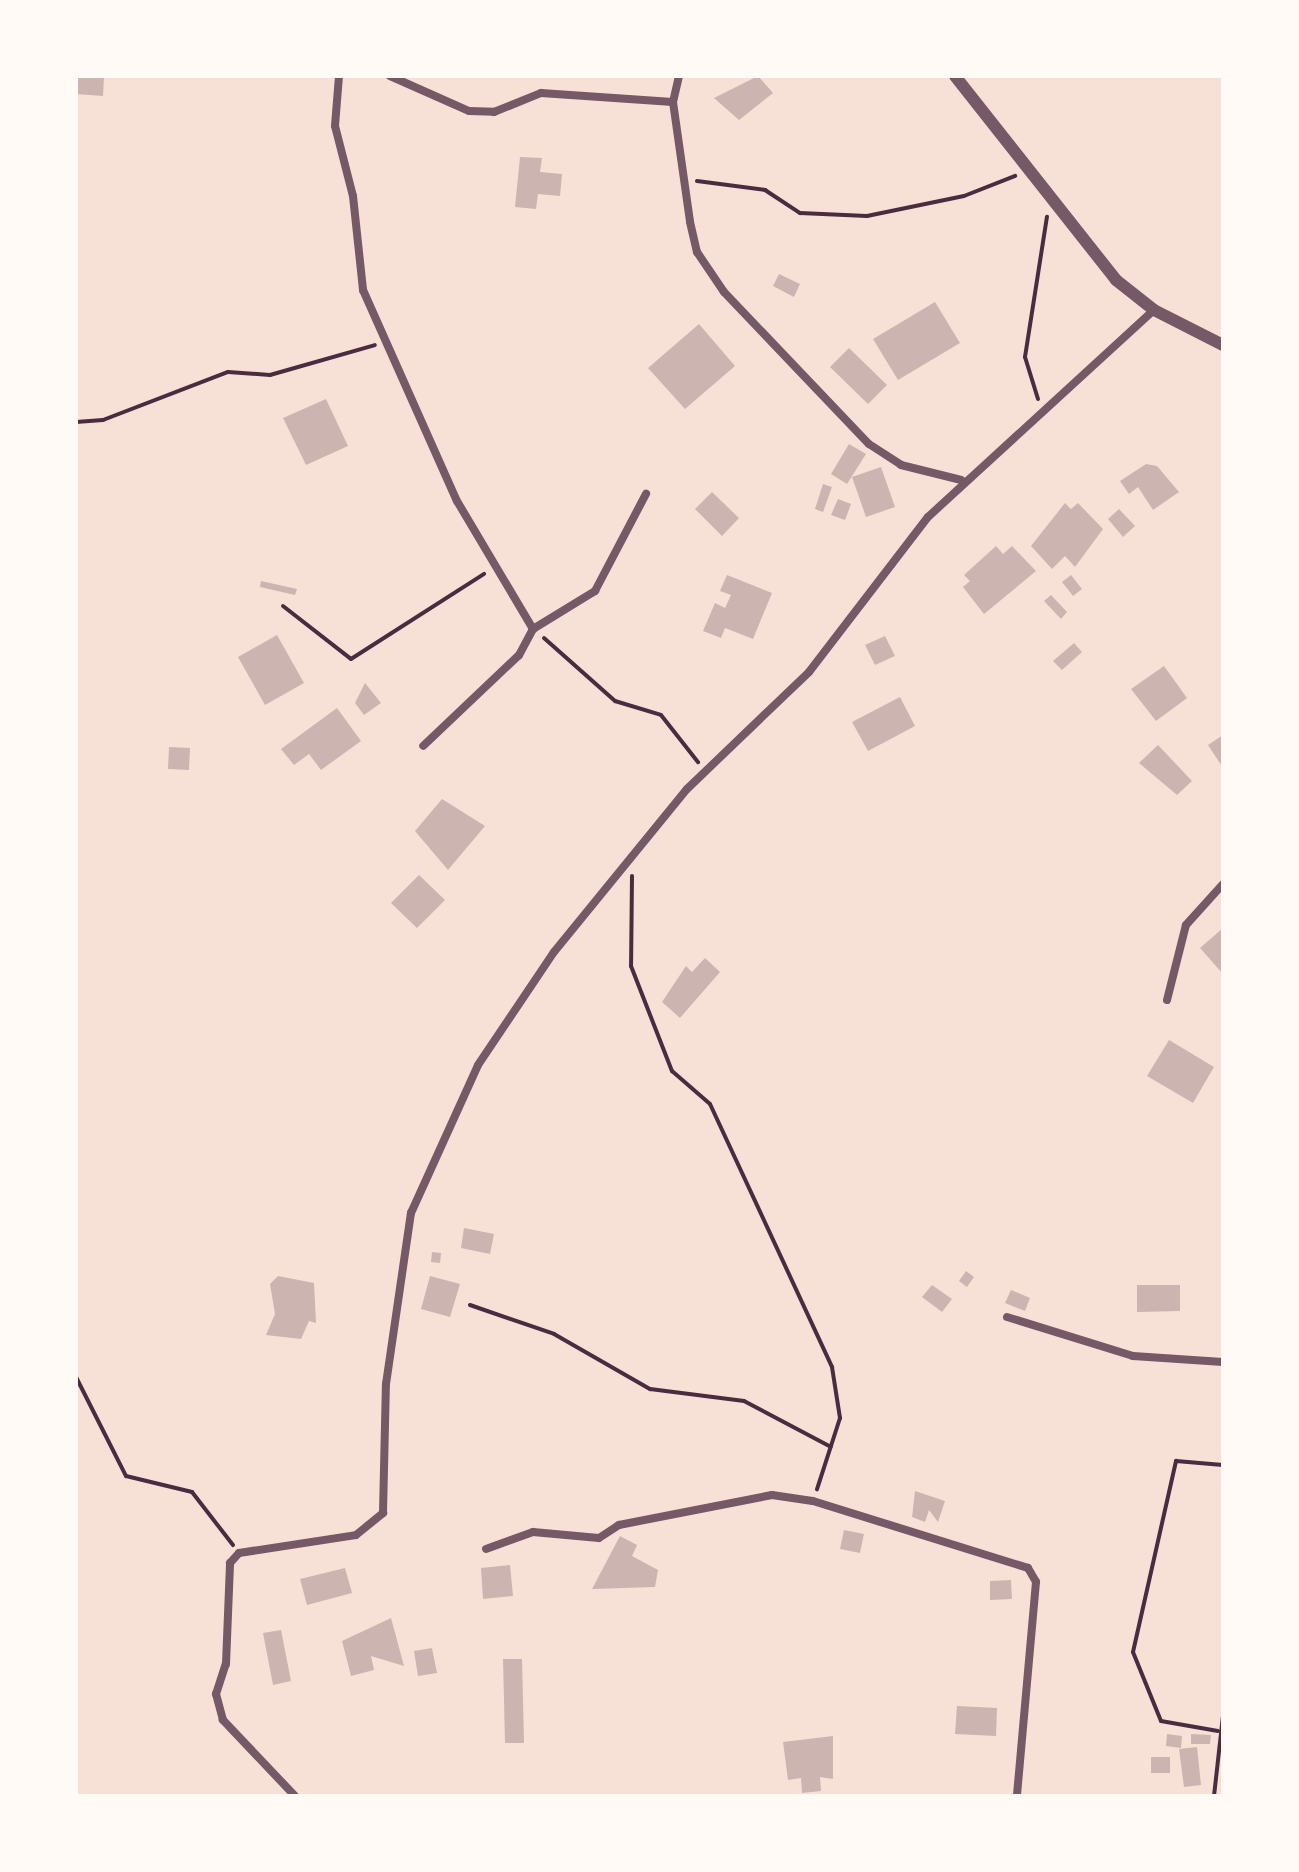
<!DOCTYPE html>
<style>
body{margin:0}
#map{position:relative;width:1299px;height:1872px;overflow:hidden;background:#f7e1d7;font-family:"IBM Plex Sans",sans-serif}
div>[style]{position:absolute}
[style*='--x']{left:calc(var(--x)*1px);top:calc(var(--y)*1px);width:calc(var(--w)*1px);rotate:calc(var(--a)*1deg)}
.building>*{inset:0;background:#ccb4b1}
.path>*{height:4px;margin:-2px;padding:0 2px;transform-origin:2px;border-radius:2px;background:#4a2c40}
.minor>*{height:8px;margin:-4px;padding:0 4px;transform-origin:4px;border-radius:4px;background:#755966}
.tertiary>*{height:12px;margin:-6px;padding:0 6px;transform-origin:6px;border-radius:6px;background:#755966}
span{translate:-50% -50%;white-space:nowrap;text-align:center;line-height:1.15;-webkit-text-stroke:8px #fffaf5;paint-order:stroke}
.frame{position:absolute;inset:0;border:78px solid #fffaf5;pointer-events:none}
</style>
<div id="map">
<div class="building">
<i style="clip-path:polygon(76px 76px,104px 76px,103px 96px,76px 94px)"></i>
<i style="clip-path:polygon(758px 76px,773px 93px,739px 120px,714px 98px)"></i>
<i style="clip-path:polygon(520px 157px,542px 158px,540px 172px,562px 174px,560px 196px,538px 194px,536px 209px,515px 207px)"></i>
<i style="clip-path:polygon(779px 274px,800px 284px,794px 297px,773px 286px)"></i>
<i style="clip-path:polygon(935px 302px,960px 343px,898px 380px,873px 339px)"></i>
<i style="clip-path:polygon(699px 324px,735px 366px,685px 409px,648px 368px)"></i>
<i style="clip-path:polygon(849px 348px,887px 385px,868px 404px,830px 367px)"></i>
<i style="clip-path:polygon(326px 399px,348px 446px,306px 465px,283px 418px)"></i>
<i style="clip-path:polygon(849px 444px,866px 454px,847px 484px,831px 474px)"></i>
<i style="clip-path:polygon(1146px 464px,1157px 466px,1179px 492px,1153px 510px,1138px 487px,1129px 494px,1120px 481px)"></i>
<i style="clip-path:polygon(881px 467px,895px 507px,866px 517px,852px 477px)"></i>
<i style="clip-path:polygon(823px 484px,832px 487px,823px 512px,815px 509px)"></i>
<i style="clip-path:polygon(712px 492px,739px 518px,722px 536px,695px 509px)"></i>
<i style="clip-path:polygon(838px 499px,851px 504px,845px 520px,831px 515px)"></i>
<i style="clip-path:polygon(1065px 503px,1071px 509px,1078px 503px,1103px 529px,1075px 567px,1065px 556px,1052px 569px,1031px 546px)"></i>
<i style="clip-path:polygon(1119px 509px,1135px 526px,1123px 537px,1108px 519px)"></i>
<i style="clip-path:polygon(996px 546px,1003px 554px,1012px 546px,1036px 571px,984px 614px,963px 587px,970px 581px,964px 575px)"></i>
<i style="clip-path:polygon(727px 575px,772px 593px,753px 639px,725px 628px,721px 638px,703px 631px,715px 603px,725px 608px,731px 595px,720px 591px)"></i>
<i style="clip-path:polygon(1071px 575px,1082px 589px,1073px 596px,1062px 582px)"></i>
<i style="clip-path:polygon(261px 581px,297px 589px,295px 595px,260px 587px)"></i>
<i style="clip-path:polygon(1051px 595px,1067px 612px,1061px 619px,1044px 601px)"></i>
<i style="clip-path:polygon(277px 635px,304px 683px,265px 705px,238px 657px)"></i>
<i style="clip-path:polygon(885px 636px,895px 656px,875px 665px,865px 645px)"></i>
<i style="clip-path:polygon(1074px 643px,1082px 652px,1062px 670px,1053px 661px)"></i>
<i style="clip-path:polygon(1164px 666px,1187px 698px,1156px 721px,1131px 689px)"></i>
<i style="clip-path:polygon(365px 683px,381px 703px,364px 715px,355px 703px)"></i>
<i style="clip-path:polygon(900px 697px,915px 726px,868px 751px,852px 722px)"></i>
<i style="clip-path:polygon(337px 708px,361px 741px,321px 770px,309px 754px,294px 765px,281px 749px)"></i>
<i style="clip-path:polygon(1223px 735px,1223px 768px,1208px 745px)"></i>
<i style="clip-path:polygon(1158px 745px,1192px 781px,1177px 795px,1139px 763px)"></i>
<i style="clip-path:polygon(169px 747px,190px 748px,189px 770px,168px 769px)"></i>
<i style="clip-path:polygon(442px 799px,485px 826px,448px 870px,415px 831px)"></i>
<i style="clip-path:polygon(419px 875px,445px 900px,417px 928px,391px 903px)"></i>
<i style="clip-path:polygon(1223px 928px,1223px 974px,1200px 948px)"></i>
<i style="clip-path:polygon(705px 958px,720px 972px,680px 1018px,662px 1002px,686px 966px,692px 972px)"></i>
<i style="clip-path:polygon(1169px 1040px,1214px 1067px,1193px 1103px,1147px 1076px)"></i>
<i style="clip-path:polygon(464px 1228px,494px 1234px,490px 1254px,461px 1248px)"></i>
<i style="clip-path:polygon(432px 1252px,441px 1253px,440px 1263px,431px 1262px)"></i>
<i style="clip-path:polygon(966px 1271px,974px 1277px,967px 1287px,959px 1281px)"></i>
<i style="clip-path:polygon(278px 1276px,314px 1283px,316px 1323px,309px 1321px,301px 1339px,266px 1335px,275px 1314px,270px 1284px)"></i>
<i style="clip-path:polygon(430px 1276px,460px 1284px,450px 1317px,421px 1309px)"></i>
<i style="clip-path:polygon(932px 1285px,952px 1299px,942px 1312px,922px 1297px)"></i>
<i style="clip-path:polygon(1137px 1285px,1180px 1285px,1180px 1311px,1137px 1312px)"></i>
<i style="clip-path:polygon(1011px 1290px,1030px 1298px,1025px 1311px,1005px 1303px)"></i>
<i style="clip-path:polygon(915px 1491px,945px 1501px,938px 1522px,929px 1510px,925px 1522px,912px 1517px)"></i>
<i style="clip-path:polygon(844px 1530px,864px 1534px,860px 1553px,840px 1549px)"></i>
<i style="clip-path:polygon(620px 1536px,637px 1545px,632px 1556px,658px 1570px,655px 1587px,592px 1589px)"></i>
<i style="clip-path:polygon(510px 1565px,513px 1596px,483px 1599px,481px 1568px)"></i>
<i style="clip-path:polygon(345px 1568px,352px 1593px,307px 1605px,300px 1579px)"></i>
<i style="clip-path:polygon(1011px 1580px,1012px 1599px,990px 1600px,990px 1581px)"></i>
<i style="clip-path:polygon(391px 1618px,404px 1666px,371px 1656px,374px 1670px,351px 1676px,342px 1641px)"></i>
<i style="clip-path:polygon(281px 1630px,291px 1681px,273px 1685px,263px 1633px)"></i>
<i style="clip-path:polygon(432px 1648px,437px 1673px,418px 1676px,414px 1651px)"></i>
<i style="clip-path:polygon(503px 1659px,522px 1659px,524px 1743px,505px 1743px)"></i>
<i style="clip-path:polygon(957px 1706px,997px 1708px,996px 1736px,955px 1734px)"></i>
<i style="clip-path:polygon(1167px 1734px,1182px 1736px,1181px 1748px,1166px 1746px)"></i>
<i style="clip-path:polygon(1191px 1734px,1211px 1735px,1210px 1744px,1191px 1744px)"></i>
<i style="clip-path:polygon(833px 1736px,833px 1779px,820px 1777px,821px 1791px,802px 1793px,801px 1778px,788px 1780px,783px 1742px)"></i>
<i style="clip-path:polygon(1197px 1747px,1201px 1785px,1184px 1787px,1179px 1749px)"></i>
<i style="clip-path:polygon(1151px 1757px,1170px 1757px,1170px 1773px,1151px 1773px)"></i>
</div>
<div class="path">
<i style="--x:697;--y:181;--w:69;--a:7.5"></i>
<i style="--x:765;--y:190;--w:42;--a:33.3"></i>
<i style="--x:800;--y:213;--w:67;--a:2.6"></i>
<i style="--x:867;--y:216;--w:99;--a:-11.7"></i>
<i style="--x:964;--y:196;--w:55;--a:-21.4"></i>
<i style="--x:1038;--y:399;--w:44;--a:-107.2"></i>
<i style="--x:1025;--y:357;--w:142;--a:-81.1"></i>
<i style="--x:76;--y:422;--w:27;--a:-4"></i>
<i style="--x:103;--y:420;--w:134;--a:-21"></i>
<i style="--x:228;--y:372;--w:42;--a:4.1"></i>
<i style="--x:270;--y:375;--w:109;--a:-15.9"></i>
<i style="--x:283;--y:606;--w:86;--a:37.9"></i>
<i style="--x:351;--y:659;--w:158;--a:-32.6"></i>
<i style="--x:544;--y:638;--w:95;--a:41.6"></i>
<i style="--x:615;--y:701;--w:48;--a:16.9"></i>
<i style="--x:661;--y:715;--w:60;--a:51.8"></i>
<i style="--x:632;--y:876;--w:90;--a:90.6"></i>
<i style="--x:631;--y:966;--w:113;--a:68.7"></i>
<i style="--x:672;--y:1071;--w:50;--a:41"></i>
<i style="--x:710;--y:1104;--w:290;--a:65.1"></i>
<i style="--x:832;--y:1367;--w:52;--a:81.1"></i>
<i style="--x:840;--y:1418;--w:75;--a:107.9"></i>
<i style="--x:470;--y:1305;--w:89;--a:19"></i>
<i style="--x:554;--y:1334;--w:111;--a:29.8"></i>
<i style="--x:650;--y:1389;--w:95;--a:7.3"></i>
<i style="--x:744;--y:1401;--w:98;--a:27.9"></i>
<i style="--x:76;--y:1377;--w:111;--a:63.2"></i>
<i style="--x:126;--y:1476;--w:68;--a:13.6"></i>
<i style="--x:192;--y:1492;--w:67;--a:52.3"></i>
<i style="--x:1218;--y:1731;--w:58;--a:-170"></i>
<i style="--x:1161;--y:1721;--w:74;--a:-112.1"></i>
<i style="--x:1133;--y:1652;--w:196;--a:-77.3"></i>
<i style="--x:1176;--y:1461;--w:47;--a:4.9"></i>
<i style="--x:1214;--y:1796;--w:81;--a:-83.6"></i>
</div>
<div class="minor">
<i style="--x:339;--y:76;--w:50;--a:94.6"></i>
<i style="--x:335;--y:126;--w:72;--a:75.6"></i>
<i style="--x:353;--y:196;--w:95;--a:83.9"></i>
<i style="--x:363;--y:290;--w:231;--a:66"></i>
<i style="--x:457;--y:501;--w:149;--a:59.3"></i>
<i style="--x:533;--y:629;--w:30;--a:118"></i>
<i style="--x:519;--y:655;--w:132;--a:136.5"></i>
<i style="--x:390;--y:76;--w:86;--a:23.9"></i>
<i style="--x:469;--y:111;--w:25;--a:2"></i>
<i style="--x:494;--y:112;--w:51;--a:-22"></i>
<i style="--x:541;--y:93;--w:132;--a:3.9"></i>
<i style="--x:679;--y:76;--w:27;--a:103"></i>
<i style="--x:673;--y:102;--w:121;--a:81.9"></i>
<i style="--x:690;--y:222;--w:31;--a:77"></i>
<i style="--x:697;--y:252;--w:48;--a:56"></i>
<i style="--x:724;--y:292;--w:210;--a:46.4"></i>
<i style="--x:869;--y:444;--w:38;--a:33"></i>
<i style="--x:901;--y:465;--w:62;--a:14"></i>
<i style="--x:533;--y:629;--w:73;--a:-31.5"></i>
<i style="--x:595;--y:591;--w:110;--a:-62.3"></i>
<i style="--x:1167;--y:1000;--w:77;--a:-75.8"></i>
<i style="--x:1186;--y:925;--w:55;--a:-47.9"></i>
<i style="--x:1007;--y:1317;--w:132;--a:17.2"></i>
<i style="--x:1133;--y:1356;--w:90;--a:3.8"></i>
<i style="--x:486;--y:1549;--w:50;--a:-19.9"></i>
<i style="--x:533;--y:1532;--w:66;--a:5.2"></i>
<i style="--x:599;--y:1538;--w:24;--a:-33"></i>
<i style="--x:619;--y:1525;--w:156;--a:-11.1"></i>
<i style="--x:772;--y:1495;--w:41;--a:8.3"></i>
<i style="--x:813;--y:1501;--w:225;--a:17.3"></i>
<i style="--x:1028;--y:1568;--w:16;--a:60"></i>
<i style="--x:1036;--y:1582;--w:215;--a:95.1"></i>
<i style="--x:295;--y:1796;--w:105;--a:-133.5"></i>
<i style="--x:223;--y:1720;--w:27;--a:-105"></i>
<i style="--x:216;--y:1694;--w:32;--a:-72"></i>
<i style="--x:226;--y:1664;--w:101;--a:-87.7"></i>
<i style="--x:230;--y:1563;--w:13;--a:-48"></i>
<i style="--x:239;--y:1553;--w:118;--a:-8.7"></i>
<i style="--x:356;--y:1535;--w:35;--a:-39"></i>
<i style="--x:383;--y:1513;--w:129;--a:-88.7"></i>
<i style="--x:386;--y:1384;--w:173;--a:-81.7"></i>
<i style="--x:411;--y:1213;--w:162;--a:-65.6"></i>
<i style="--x:478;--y:1065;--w:136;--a:-56.1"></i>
<i style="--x:554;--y:952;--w:210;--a:-50.8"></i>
<i style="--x:687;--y:789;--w:169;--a:-43.8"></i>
<i style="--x:809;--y:672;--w:195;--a:-52.5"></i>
<i style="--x:928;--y:517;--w:306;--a:-42.5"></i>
</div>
<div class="tertiary">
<i style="--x:955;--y:76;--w:260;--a:51.7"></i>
<i style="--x:1116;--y:280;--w:48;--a:38.3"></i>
<i style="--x:1154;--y:310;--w:77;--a:26.9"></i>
</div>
<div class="frame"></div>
</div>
